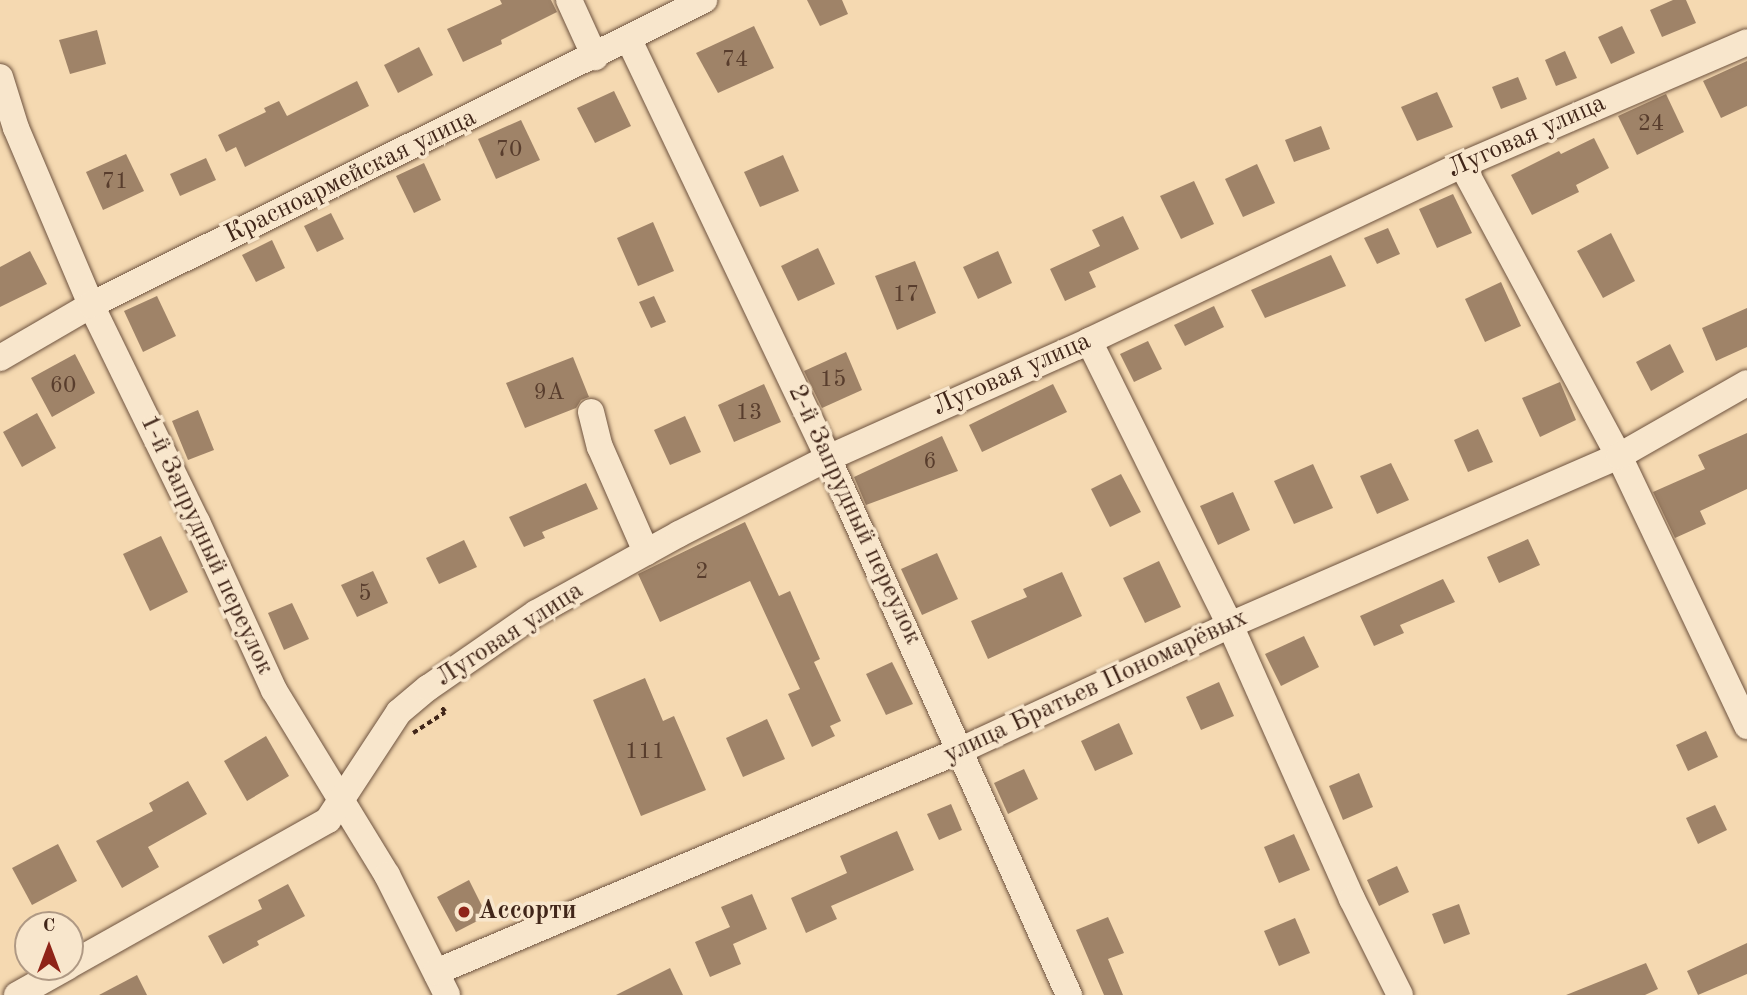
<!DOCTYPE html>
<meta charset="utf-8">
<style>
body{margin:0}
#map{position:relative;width:1747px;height:995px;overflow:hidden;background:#f5d9b1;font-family:"Old Standard TT",serif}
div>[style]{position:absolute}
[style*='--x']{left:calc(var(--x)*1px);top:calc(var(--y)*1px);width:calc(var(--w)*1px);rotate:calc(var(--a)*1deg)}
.building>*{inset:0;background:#9f8368}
.path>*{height:3.5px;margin-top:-1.75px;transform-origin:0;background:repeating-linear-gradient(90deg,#412619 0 5px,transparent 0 8.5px)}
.roads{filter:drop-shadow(0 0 2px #6e533f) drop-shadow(0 0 2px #6e533f)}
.minor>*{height:26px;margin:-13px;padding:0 13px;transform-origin:13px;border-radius:13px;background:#f8e6cc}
.dots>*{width:19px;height:19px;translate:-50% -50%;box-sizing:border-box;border:4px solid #f8e6cc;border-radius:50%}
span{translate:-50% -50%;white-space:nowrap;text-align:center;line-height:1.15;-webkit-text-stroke:7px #f8e6cc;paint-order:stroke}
.number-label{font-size:23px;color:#583d2d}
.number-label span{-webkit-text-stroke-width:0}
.street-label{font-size:26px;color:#412619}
.poi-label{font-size:26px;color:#412619;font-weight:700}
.left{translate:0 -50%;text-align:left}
.north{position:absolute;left:14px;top:911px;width:70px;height:70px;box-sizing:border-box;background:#f8e6cc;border:2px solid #af9984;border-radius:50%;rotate:0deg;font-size:19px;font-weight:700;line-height:28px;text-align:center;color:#412619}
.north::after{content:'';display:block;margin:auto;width:24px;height:32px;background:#8f2418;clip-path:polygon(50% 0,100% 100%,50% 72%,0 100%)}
</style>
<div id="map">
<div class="building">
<i style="clip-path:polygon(500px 0,551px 0,557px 12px,501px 40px,502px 44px,463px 62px,447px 29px,502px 4px)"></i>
<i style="clip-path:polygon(807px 0,842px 0,848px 14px,820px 26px)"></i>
<i style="clip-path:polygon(1673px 0,1686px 0,1696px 23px,1662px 37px,1650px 10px)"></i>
<i style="clip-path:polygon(754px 26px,774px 68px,718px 93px,696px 53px)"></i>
<i style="clip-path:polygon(1622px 26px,1635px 53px,1611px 64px,1598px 37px)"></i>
<i style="clip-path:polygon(97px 30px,106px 64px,70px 74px,59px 40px)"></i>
<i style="clip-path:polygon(419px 47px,433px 75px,398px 93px,384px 65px)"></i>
<i style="clip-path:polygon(1565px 51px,1577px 78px,1556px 86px,1545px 60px)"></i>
<i style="clip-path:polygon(1747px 61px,1747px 106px,1721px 118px,1703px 81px)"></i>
<i style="clip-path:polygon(1518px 77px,1527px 99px,1501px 109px,1492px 87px)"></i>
<i style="clip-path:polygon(357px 81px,369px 106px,245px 167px,236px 147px,226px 152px,218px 135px,266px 112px,264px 108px,279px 101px,287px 116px)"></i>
<i style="clip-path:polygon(614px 91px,631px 126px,595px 143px,577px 108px)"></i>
<i style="clip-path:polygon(1437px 92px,1453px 127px,1417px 141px,1401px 107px)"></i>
<i style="clip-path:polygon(1666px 94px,1684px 132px,1637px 155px,1618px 116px)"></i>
<i style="clip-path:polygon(521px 120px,540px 160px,496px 179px,478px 139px)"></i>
<i style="clip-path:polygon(1321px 126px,1330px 149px,1294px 162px,1285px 140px)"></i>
<i style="clip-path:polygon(1594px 138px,1609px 168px,1576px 185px,1579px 192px,1532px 215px,1511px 175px,1559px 151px,1561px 154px)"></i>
<i style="clip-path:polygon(126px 154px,144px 191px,103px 210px,86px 172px)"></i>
<i style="clip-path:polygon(783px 155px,799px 191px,760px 207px,744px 172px)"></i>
<i style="clip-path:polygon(206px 158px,216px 180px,180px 196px,170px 174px)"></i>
<i style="clip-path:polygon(424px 163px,441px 200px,414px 213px,396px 176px)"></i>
<i style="clip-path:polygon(1257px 164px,1275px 203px,1243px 217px,1225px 179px)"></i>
<i style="clip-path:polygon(1194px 181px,1214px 224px,1181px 239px,1160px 196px)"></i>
<i style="clip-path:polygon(1453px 194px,1472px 233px,1437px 248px,1419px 209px)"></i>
<i style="clip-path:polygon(331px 213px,344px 239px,317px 252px,304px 226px)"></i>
<i style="clip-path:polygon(1123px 216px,1139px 249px,1089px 272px,1096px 287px,1065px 301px,1050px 269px,1100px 246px,1092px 230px)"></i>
<i style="clip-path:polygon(653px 222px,674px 271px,638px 286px,617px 238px)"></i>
<i style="clip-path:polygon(1388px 228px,1400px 254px,1377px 264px,1364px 238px)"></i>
<i style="clip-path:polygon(1611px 233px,1635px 281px,1603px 298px,1577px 251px)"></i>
<i style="clip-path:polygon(272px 240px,285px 268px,256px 282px,242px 255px)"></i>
<i style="clip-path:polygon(818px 248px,835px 284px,798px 301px,781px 266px)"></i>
<i style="clip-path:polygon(30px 251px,47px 284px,0 307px,0 267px)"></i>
<i style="clip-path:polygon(998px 251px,1012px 283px,978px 299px,963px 267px)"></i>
<i style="clip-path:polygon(1331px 255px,1346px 286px,1265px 318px,1251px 290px)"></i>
<i style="clip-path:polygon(915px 261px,936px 313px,897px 330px,875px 276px)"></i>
<i style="clip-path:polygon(1501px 282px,1521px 326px,1485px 342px,1465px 299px)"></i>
<i style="clip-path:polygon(157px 296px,176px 336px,143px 352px,124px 311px)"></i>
<i style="clip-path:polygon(654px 296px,666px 322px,651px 328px,639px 302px)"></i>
<i style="clip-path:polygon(1214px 306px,1224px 327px,1185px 346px,1174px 325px)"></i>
<i style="clip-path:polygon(1747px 308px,1747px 347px,1716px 361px,1702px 328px)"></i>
<i style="clip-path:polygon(1148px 341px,1162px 369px,1134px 382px,1120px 354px)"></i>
<i style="clip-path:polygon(1670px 344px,1684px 372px,1651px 391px,1636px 362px)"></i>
<i style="clip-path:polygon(846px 352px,862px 390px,822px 408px,804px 371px)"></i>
<i style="clip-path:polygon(75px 354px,95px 393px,52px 417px,31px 378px)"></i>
<i style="clip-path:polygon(573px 357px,589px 397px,581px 400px,576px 408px,525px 428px,506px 383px)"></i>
<i style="clip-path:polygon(1560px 382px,1576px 420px,1540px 437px,1522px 398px)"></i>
<i style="clip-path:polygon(764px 384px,781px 422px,734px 442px,718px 405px)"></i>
<i style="clip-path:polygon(1053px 384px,1067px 412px,982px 452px,969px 425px)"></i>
<i style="clip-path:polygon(198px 410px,214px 450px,188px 460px,172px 421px)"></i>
<i style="clip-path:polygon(37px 413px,56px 448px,22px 467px,3px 432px)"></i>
<i style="clip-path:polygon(685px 416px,701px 452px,670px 465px,654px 430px)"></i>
<i style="clip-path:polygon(1478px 429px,1493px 462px,1468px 472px,1454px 440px)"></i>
<i style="clip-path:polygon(1747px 433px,1747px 489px,1700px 511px,1706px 524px,1675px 538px,1653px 492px,1705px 469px,1698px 455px)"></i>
<i style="clip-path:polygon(942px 436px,958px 471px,866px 505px,854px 477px)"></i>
<i style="clip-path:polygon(1391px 463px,1409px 500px,1377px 514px,1360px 476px)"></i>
<i style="clip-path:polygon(1313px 464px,1333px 508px,1294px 524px,1274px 481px)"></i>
<i style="clip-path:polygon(1121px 474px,1141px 512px,1110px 527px,1091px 489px)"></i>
<i style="clip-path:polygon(586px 483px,598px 509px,542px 532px,545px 538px,524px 547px,509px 517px)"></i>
<i style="clip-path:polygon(1233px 492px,1250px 530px,1218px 545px,1200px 506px)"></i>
<i style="clip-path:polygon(745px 522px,779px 596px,790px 591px,820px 659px,814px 662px,841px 721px,830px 726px,835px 736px,812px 747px,788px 694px,800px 689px,750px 581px,660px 622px,638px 574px)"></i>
<i style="clip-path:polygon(161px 536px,188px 592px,150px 611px,123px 554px)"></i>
<i style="clip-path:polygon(1528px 539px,1540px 565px,1499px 583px,1487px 557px)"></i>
<i style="clip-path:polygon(464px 540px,477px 567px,439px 584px,426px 558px)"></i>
<i style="clip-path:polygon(937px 553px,958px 599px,922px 615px,901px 569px)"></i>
<i style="clip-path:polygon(1159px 561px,1181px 607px,1145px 623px,1123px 578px)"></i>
<i style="clip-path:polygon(373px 571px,388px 603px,357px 617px,341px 585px)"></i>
<i style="clip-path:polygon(1062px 572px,1082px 616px,988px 659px,971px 621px,1027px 597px,1023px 589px)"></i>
<i style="clip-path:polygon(1443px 579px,1455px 602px,1400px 625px,1404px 633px,1374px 646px,1360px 616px)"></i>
<i style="clip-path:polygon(292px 603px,309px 639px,284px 650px,268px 613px)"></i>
<i style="clip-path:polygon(1304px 636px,1319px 667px,1281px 686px,1265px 654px)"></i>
<i style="clip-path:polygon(892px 662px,913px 704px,886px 715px,866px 674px)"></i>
<i style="clip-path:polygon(645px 678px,663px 721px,674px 716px,706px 790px,641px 816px,593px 700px)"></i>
<i style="clip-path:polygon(1219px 682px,1234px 716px,1201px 730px,1186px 697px)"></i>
<i style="clip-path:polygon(767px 719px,785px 759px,743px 777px,726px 738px)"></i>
<i style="clip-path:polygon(1119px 723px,1133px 754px,1095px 771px,1081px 741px)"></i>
<i style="clip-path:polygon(1706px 731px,1718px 757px,1688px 771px,1676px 745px)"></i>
<i style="clip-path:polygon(266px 736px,289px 776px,247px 801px,224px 761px)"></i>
<i style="clip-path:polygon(1024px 769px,1038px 799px,1008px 814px,994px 783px)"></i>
<i style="clip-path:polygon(1359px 773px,1373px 807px,1343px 820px,1329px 786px)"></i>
<i style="clip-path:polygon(188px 781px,207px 814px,148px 847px,159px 867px,122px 888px,96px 841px,153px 811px,149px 803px)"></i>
<i style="clip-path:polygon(951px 804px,962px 830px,939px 840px,927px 814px)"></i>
<i style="clip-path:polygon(1715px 805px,1727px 830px,1698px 844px,1686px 818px)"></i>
<i style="clip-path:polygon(897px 831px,914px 870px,831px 906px,837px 919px,806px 933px,791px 898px,847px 873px,840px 856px)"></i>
<i style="clip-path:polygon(1294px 834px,1310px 870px,1279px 883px,1264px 847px)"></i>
<i style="clip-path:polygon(58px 844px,77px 881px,32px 905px,12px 868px)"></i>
<i style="clip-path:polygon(1397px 866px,1409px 892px,1379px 906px,1367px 880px)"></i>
<i style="clip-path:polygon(469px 880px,487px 916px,456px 932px,437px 897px)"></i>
<i style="clip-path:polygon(288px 884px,305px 916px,257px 941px,259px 945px,223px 964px,208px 936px,262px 909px,258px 900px)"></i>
<i style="clip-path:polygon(752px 894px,767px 929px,733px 944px,741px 964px,710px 977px,695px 942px,730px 927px,721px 907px)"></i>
<i style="clip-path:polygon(1459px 904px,1470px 934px,1444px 944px,1432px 914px)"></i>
<i style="clip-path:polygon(1108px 917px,1124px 953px,1108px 959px,1123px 995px,1104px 995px,1076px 930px)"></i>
<i style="clip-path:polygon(1295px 918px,1310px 953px,1279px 966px,1264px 931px)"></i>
<i style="clip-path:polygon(1747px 943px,1747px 974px,1698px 995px,1687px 971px)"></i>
<i style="clip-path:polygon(1646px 963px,1658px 989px,1645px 995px,1566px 995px)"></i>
<i style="clip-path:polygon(670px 968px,683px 995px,616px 995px)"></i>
<i style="clip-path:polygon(137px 975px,147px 995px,99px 995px)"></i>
</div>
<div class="path">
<i style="--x:413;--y:733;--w:38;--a:-33"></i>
<i style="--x:445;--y:712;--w:6;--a:-129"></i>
</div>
<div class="roads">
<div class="minor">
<i style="--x:569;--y:0;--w:63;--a:65.5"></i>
<i style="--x:629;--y:40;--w:463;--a:64.5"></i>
<i style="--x:828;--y:458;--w:589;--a:65.83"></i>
<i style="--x:0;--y:77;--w:53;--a:72.6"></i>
<i style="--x:16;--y:128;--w:192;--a:67"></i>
<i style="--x:91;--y:305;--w:242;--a:64"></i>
<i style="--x:197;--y:522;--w:185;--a:65.4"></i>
<i style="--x:274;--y:690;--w:217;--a:58.6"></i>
<i style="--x:387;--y:875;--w:134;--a:63.4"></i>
<i style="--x:1462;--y:165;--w:331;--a:61.7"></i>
<i style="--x:1619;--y:456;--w:299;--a:64.6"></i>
<i style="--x:1089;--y:341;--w:317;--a:63.6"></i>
<i style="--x:1230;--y:625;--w:300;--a:66"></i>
<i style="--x:1352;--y:899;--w:107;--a:63.4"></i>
<i style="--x:0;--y:358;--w:105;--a:-30.2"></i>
<i style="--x:91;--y:305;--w:685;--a:-26.45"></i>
<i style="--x:591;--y:412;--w:36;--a:76"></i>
<i style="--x:600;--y:447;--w:115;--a:66.3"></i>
<i style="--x:70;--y:965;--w:296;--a:-29.3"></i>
<i style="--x:328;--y:820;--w:129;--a:-56.7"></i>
<i style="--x:399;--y:712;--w:38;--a:-40"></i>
<i style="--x:428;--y:688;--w:131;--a:-34.8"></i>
<i style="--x:536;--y:613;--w:163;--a:-28.9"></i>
<i style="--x:679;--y:534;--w:167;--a:-27"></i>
<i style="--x:828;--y:458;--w:286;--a:-24.1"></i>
<i style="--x:1089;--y:341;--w:412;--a:-25.3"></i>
<i style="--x:1462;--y:165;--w:310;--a:-23.3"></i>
<i style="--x:436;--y:972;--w:570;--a:-22.92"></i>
<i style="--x:961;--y:750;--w:297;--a:-24.9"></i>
<i style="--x:1230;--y:625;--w:424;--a:-23.5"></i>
<i style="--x:1619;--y:456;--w:147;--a:-29.7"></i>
<i style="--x:17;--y:995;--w:57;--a:-29.2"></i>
</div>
</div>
<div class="dots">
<i style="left:464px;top:912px;background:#8f2418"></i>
</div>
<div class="number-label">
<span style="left:735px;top:60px">74</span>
<span style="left:1651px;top:124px">24</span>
<span style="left:509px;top:150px">70</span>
<span style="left:115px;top:182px">71</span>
<span style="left:906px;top:295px">17</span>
<span style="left:833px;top:380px">15</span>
<span style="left:63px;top:386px">60</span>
<span style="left:549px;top:393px">9А</span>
<span style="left:749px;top:413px">13</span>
<span style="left:930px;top:462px">6</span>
<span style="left:702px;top:572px">2</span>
<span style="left:365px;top:594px">5</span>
<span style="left:645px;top:752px">111</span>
</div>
<div class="street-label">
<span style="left:1527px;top:137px;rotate:-24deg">Луговая улица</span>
<span style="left:351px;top:177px;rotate:-26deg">Красноармейская улица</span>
<span style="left:1012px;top:375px;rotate:-24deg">Луговая улица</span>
<span style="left:854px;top:515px;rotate:65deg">2-й Запрудный переулок</span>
<span style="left:206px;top:545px;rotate:65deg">1-й Запрудный переулок</span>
<span style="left:510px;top:635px;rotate:-33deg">Луговая улица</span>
<span style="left:1096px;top:687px;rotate:-25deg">улица Братьев Пономарёвых</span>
</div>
<div class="poi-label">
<span class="left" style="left:478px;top:912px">Ассорти</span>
</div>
<div class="north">С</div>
</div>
